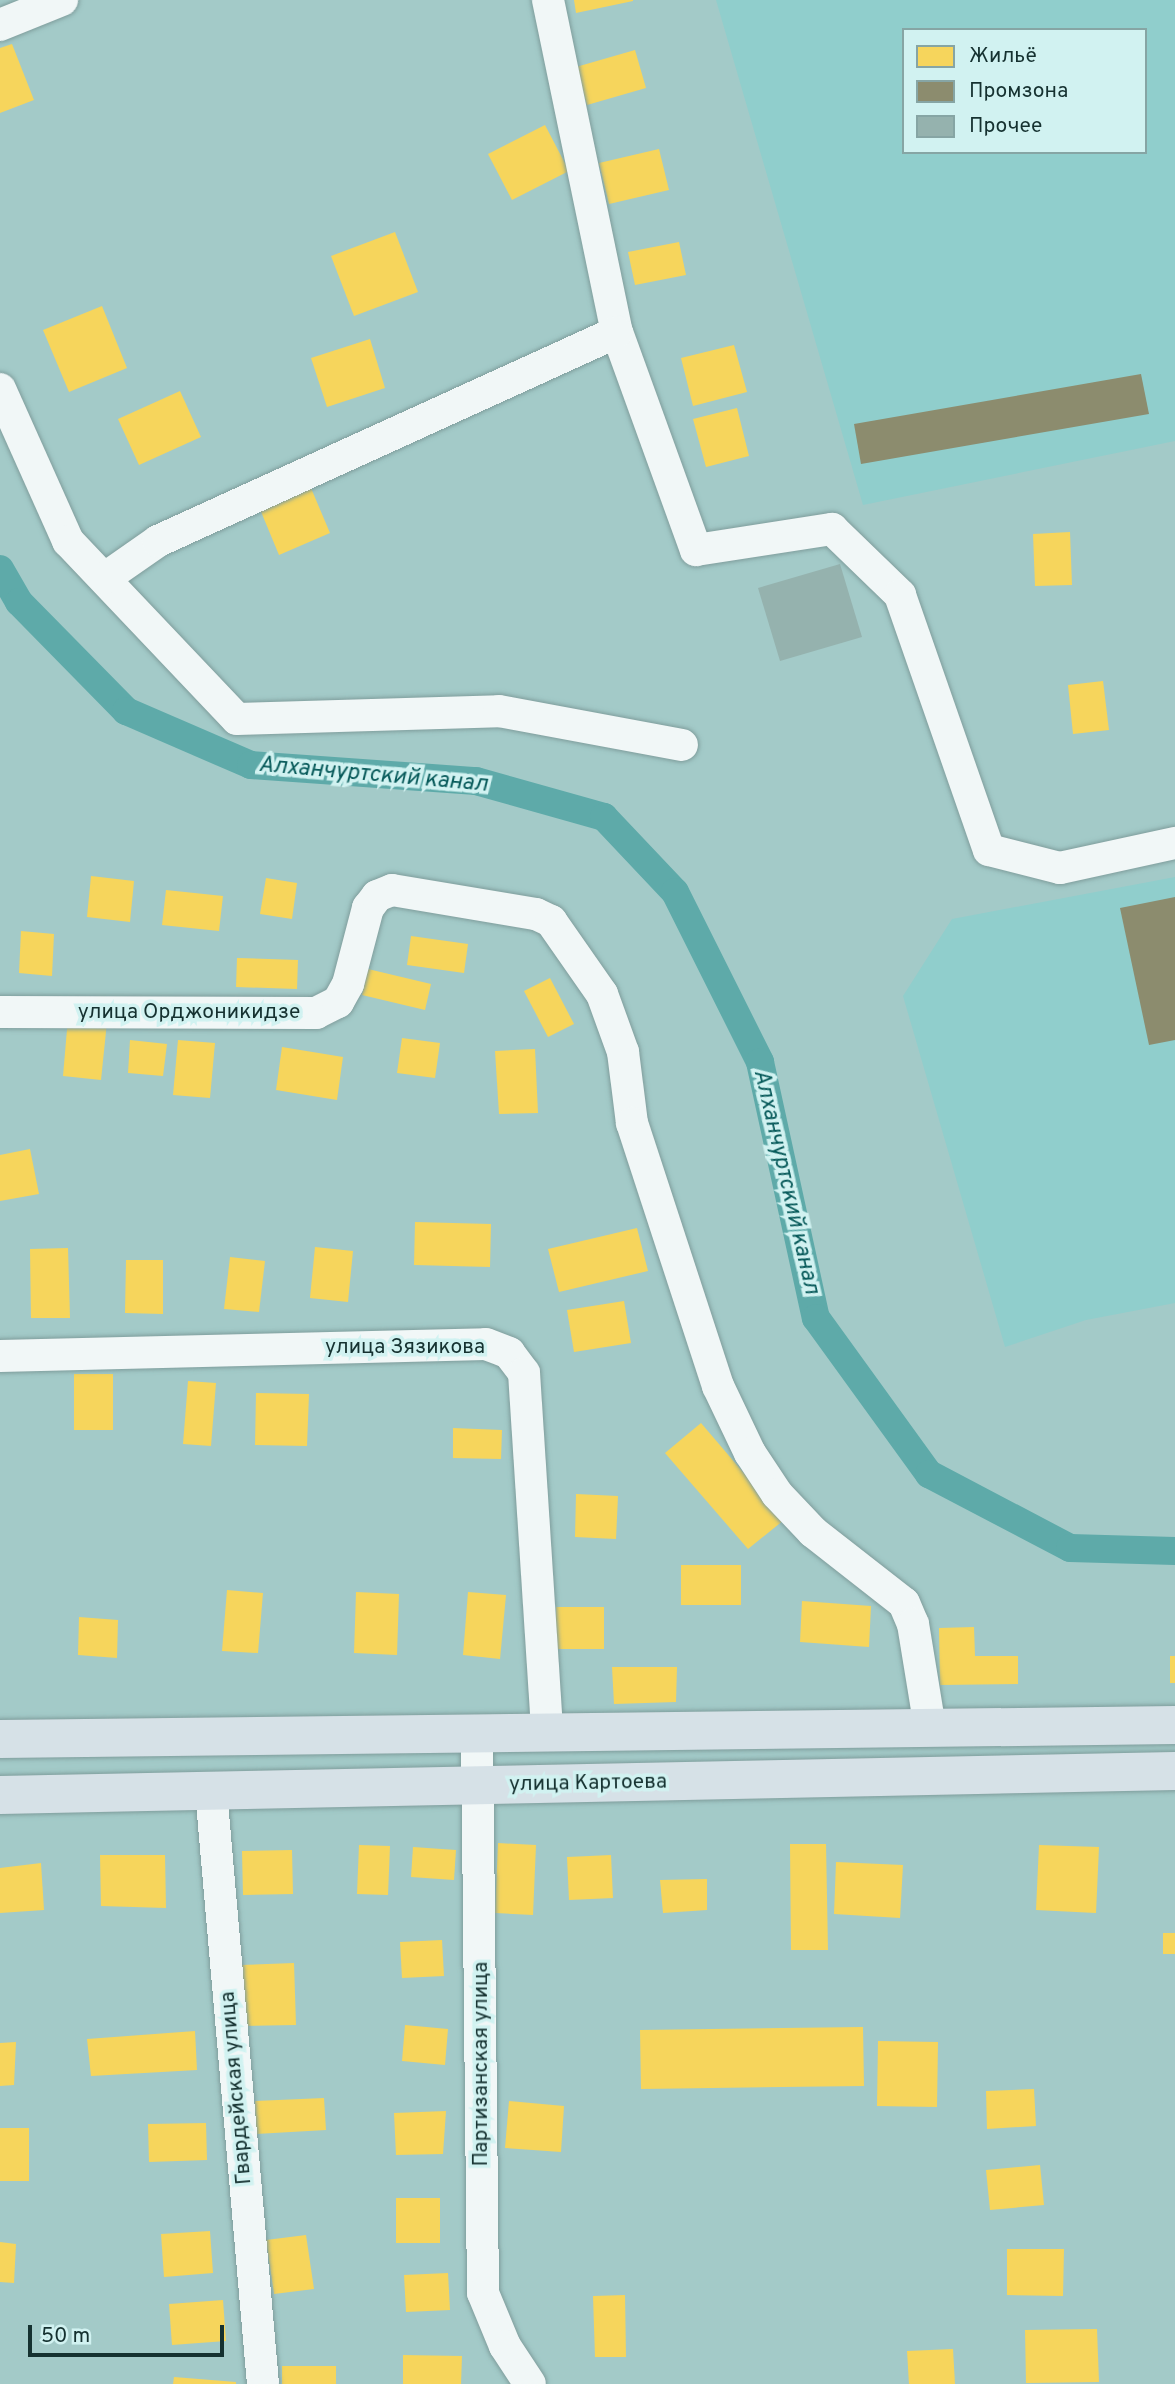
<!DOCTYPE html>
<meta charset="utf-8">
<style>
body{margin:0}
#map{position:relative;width:1175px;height:2384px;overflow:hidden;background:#a3cac8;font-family:Overpass,sans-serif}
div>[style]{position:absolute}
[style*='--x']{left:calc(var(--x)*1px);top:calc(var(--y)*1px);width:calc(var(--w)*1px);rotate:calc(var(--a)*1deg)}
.built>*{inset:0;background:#90cecc}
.homes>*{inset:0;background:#f6d55c}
.industry>*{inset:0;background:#8c8c6e}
.canal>*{height:28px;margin:-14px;padding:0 14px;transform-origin:14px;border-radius:14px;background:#5eaaa9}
.building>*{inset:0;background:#95b2ae}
.roads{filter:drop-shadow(0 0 2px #7f9d9c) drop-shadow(0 0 2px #7f9d9c)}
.minor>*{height:32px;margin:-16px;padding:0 16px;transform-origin:16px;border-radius:16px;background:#f1f7f7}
.major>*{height:38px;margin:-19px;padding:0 19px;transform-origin:19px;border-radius:19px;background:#d6e1e7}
span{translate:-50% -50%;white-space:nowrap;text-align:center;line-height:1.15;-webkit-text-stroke:7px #d1f2f1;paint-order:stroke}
.street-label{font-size:21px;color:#153130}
.water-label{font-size:23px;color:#065959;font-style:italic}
.legend{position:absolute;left:902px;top:28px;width:245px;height:126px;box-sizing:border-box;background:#d1f2f1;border:2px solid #86a5a4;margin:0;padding:9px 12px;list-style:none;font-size:21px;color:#153130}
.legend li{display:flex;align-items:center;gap:14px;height:35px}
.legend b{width:35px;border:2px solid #86a5a4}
.scale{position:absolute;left:28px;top:2325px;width:196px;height:32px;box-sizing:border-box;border:4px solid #153130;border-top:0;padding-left:9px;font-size:21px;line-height:24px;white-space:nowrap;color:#153130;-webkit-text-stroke:5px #d1f2f1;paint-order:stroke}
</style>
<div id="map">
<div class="built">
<i style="clip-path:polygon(evenodd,716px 0,1175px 0,1175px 441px,863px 505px,716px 0,904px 30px,1145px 30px,1145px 152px,904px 152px,904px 30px)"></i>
<i style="clip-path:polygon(1175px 877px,1175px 1303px,1086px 1320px,1005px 1347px,903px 996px,952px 919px)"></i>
</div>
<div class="homes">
<i style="clip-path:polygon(574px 0,633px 0,633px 1px,576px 13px)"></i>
<i style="clip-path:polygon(12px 44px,34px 100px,0 113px,0 48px)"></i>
<i style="clip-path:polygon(635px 50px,646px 88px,587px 105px,576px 67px)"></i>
<i style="clip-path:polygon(545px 125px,569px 171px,512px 200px,488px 154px)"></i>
<i style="clip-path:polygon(659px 149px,669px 190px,609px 204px,599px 163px)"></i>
<i style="clip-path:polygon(395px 232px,418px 292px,354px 316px,331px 256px)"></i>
<i style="clip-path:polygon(679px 242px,686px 275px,635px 285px,628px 252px)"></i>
<i style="clip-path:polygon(102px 306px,127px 368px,69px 392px,43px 330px)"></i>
<i style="clip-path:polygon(370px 339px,385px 388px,327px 407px,311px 358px)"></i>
<i style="clip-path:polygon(734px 345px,747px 392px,693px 406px,681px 358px)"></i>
<i style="clip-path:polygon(180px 391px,201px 437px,139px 465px,118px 419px)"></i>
<i style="clip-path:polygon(737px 408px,749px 456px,706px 467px,693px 419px)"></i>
<i style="clip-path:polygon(308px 481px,330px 533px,279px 555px,257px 502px)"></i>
<i style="clip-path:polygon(1070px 532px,1072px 585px,1035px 586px,1033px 534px)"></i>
<i style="clip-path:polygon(1103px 681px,1109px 730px,1073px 734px,1068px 685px)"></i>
<i style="clip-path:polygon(91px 876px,134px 881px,130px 922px,87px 917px)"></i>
<i style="clip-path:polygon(266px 878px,297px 883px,292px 919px,260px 914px)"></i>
<i style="clip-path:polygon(166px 890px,223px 896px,219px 931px,162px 925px)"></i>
<i style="clip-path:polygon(21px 931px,54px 934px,52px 976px,19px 973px)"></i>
<i style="clip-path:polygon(411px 936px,468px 944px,464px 973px,407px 965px)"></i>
<i style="clip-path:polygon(237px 958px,298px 960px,297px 989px,236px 987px)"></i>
<i style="clip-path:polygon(368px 969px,431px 984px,425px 1010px,362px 995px)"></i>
<i style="clip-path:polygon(550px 978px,574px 1024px,548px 1037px,524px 991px)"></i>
<i style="clip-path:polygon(68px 1018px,107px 1022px,101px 1080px,63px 1076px)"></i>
<i style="clip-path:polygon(402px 1038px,440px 1043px,435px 1078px,397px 1073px)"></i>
<i style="clip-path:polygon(130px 1040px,167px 1044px,163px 1076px,128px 1073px)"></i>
<i style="clip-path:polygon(178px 1040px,215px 1043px,210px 1098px,173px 1095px)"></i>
<i style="clip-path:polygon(282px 1047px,343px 1057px,337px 1100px,276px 1090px)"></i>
<i style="clip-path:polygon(535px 1049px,538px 1113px,499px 1114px,495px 1051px)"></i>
<i style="clip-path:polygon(30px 1149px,39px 1194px,0 1201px,0 1155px)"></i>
<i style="clip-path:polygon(415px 1222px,491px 1224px,490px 1267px,414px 1265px)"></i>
<i style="clip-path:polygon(637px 1228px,648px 1271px,559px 1292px,548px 1249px)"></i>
<i style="clip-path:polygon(315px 1247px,353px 1251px,348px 1302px,310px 1298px)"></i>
<i style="clip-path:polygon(68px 1248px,70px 1318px,31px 1318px,30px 1249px)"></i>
<i style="clip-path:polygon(230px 1257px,265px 1261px,259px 1312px,224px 1309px)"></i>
<i style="clip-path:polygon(126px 1260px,163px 1260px,163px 1314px,125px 1313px)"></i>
<i style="clip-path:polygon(624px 1301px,631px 1343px,574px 1352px,567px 1310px)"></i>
<i style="clip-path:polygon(74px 1374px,113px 1374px,113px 1430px,74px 1430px)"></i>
<i style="clip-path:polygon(188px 1381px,216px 1383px,211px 1446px,183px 1444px)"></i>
<i style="clip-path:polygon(256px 1393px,309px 1394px,307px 1446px,255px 1445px)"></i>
<i style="clip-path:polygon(701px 1423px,784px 1520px,748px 1549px,665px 1453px)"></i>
<i style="clip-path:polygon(453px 1428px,502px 1430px,501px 1459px,453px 1458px)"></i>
<i style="clip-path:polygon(576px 1494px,618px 1496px,616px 1539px,575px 1537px)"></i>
<i style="clip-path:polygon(681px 1565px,741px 1565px,741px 1605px,681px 1605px)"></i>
<i style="clip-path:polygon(227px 1590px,263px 1593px,258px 1653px,222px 1651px)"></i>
<i style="clip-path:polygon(356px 1592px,399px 1594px,397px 1655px,354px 1653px)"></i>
<i style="clip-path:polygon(468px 1592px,506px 1595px,500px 1659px,463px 1655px)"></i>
<i style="clip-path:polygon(802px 1601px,871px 1606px,869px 1647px,800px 1642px)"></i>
<i style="clip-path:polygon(556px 1607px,604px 1607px,604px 1649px,556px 1649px)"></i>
<i style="clip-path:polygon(79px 1617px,118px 1620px,117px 1658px,78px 1655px)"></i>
<i style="clip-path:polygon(974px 1627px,975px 1656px,1018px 1656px,1018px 1684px,940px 1685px,939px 1628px)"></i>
<i style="clip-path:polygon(1170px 1656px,1175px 1656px,1175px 1683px,1170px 1683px)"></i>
<i style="clip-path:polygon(612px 1667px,677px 1667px,676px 1702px,614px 1704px)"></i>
<i style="clip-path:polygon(498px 1843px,536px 1845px,533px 1915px,495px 1913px)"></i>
<i style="clip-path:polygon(790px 1844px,826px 1844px,828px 1950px,791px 1950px)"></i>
<i style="clip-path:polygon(359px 1845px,390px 1846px,388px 1895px,357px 1894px)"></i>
<i style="clip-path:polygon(1039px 1845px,1099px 1847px,1096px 1913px,1036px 1910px)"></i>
<i style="clip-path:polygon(413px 1847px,456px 1850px,454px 1880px,411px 1877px)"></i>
<i style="clip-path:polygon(292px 1850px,293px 1894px,243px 1895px,242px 1851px)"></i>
<i style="clip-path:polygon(100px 1855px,165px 1855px,166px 1908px,101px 1906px)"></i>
<i style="clip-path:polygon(611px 1855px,613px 1898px,569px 1900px,567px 1857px)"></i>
<i style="clip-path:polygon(836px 1862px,903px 1865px,900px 1918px,834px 1914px)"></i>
<i style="clip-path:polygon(41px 1863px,44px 1910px,0 1913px,0 1868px)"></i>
<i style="clip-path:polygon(707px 1879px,707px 1910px,663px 1913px,660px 1880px)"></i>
<i style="clip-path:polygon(1163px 1933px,1175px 1933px,1175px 1954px,1163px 1954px)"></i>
<i style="clip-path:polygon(442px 1940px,444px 1976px,402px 1978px,400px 1942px)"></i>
<i style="clip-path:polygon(294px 1963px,296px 2025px,243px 2026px,241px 1965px)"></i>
<i style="clip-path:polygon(405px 2025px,448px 2029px,445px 2065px,402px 2061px)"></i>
<i style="clip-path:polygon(863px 2027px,864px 2086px,641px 2089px,640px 2030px)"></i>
<i style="clip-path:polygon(195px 2031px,197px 2070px,91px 2076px,87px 2039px)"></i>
<i style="clip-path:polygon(878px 2041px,938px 2042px,937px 2107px,877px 2106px)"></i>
<i style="clip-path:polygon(16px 2042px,14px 2085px,0 2086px,0 2043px)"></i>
<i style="clip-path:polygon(1034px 2089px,1036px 2126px,987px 2129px,986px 2091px)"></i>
<i style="clip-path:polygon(324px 2098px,326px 2130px,256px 2134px,255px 2101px)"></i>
<i style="clip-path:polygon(509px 2101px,564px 2106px,561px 2152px,505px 2148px)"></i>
<i style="clip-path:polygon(446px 2111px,443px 2154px,396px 2155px,394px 2113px)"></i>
<i style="clip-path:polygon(206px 2123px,207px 2160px,149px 2162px,148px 2124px)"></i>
<i style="clip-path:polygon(0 2128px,29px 2128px,29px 2181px,0 2181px)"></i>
<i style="clip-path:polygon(1040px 2165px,1044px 2205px,990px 2210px,986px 2170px)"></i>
<i style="clip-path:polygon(396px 2198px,440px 2198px,440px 2243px,396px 2243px)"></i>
<i style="clip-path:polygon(210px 2231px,213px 2273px,164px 2277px,161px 2234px)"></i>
<i style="clip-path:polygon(306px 2235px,314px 2289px,274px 2294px,266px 2240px)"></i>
<i style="clip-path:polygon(0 2242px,16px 2244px,14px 2283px,0 2282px)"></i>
<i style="clip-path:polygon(1007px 2249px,1064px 2249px,1063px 2296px,1007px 2295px)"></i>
<i style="clip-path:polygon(448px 2273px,450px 2310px,406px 2312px,404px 2275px)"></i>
<i style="clip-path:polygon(625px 2295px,626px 2357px,595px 2357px,593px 2296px)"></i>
<i style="clip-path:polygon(223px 2300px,226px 2341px,172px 2345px,169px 2304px)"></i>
<i style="clip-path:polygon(1097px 2329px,1099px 2382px,1026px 2383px,1025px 2330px)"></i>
<i style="clip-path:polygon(953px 2349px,955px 2384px,909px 2384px,907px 2351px)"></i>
<i style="clip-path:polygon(403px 2355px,462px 2356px,461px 2384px,403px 2384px)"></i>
<i style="clip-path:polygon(282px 2366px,336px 2366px,336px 2384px,282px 2384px)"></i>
<i style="clip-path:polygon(174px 2377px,236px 2382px,236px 2384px,173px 2384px)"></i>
</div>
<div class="industry">
<i style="clip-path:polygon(1141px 374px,1149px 414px,861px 464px,854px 424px)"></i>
<i style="clip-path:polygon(1175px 897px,1175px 1040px,1149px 1045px,1120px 908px)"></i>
</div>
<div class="canal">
<i style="--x:0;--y:569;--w:38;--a:60"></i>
<i style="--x:19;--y:602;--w:153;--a:45.5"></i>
<i style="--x:126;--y:711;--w:136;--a:23.4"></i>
<i style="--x:251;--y:765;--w:226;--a:4.1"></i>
<i style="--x:476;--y:781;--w:133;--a:15.7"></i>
<i style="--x:604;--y:817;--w:103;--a:46.6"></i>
<i style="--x:675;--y:892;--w:190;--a:63.4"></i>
<i style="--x:760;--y:1062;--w:262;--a:77.7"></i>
<i style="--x:816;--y:1318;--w:193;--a:54.1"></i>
<i style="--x:929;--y:1474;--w:159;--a:27.7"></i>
<i style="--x:1070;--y:1548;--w:105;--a:1.6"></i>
</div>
<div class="building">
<i style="clip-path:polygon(840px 564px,862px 637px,780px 661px,758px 588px)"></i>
</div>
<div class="roads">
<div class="minor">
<i style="--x:548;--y:0;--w:339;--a:78.3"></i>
<i style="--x:617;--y:332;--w:232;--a:70.1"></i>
<i style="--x:696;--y:550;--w:138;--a:-8.8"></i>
<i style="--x:832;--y:529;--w:95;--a:44.1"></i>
<i style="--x:900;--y:595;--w:270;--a:70.8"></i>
<i style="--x:989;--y:850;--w:73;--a:14.2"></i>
<i style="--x:1060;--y:868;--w:118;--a:-12.3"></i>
<i style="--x:0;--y:25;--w:67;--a:-22"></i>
<i style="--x:0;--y:389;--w:167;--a:65.9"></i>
<i style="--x:68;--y:541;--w:245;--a:46.5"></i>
<i style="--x:237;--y:719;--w:262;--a:-1.7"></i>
<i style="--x:499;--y:711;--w:186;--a:10.5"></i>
<i style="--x:105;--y:578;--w:65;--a:-34.9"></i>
<i style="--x:158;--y:541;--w:504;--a:-24.48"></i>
<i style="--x:0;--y:1012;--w:316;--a:0.2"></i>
<i style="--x:316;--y:1013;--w:25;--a:-27"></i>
<i style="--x:338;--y:1002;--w:21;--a:-61"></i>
<i style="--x:348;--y:984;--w:79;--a:-75.3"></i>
<i style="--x:368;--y:908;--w:15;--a:-53"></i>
<i style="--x:377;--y:896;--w:16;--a:-22"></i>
<i style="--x:392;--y:890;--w:146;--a:9.5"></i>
<i style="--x:536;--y:914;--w:17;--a:25"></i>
<i style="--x:551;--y:921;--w:89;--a:55.1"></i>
<i style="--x:602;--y:994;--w:62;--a:70.1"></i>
<i style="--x:623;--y:1052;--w:72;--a:82.8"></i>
<i style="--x:632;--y:1123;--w:277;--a:71.9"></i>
<i style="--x:718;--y:1386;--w:74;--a:64.5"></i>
<i style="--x:750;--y:1453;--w:49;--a:56.6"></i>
<i style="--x:777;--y:1494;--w:52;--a:46.5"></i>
<i style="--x:813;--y:1532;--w:115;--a:38"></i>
<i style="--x:904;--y:1603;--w:23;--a:67"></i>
<i style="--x:913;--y:1624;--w:105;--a:80.7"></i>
<i style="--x:0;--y:1356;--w:486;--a:-1.4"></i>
<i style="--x:486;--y:1344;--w:25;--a:21"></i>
<i style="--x:509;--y:1353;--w:25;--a:53"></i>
<i style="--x:524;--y:1373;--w:360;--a:86.3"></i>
<i style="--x:477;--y:1732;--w:561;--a:89.39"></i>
<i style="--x:483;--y:2293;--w:57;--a:67.5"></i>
<i style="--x:505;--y:2346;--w:45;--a:56.7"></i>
<i style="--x:211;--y:1791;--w:595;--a:84.99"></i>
</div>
<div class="major">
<i style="--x:0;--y:1739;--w:1175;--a:-0.68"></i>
<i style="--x:0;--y:1795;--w:1175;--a:-1.17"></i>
</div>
</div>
<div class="street-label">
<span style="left:189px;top:1013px">улица Орджоникидзе</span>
<span style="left:405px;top:1348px">улица Зязикова</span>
<span style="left:588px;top:1784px;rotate:-1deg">улица Картоева</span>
<span style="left:482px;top:2064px;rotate:-90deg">Партизанская улица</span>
<span style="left:237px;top:2088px;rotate:-95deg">Гвардейская улица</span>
</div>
<div class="water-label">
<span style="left:373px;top:776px;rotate:5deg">Алханчуртский канал</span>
<span style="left:785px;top:1182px;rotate:77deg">Алханчуртский канал</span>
</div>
<ul class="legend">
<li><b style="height:19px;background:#f6d55c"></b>Жильё</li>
<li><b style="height:19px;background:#8c8c6e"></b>Промзона</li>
<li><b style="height:19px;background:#95b2ae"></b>Прочее</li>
</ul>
<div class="scale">50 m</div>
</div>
